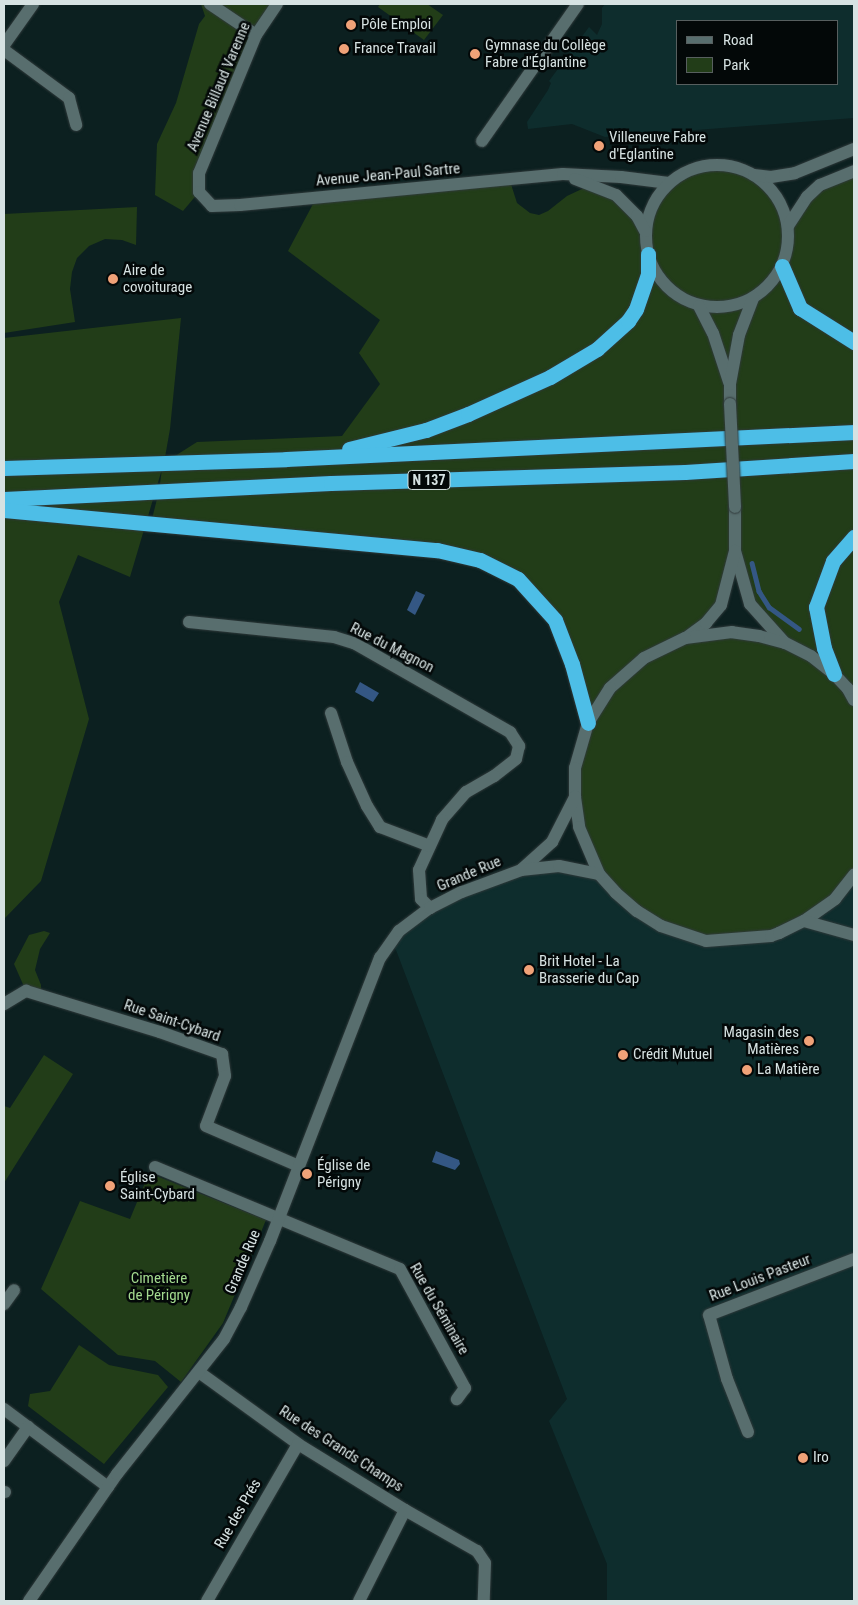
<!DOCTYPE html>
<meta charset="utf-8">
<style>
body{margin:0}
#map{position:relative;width:858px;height:1605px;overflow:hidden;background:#0c2020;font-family:"Roboto Condensed",sans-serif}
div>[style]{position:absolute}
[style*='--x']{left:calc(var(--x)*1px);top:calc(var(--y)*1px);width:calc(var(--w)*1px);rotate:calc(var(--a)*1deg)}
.built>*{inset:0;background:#0e2d2d}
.green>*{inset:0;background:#223d18}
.water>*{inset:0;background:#345784}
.stream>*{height:4.5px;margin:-2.25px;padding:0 2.25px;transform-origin:2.25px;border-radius:2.25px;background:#345784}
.roads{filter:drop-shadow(0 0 1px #2f393a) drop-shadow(0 0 1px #2f393a)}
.street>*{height:12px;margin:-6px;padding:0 6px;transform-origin:6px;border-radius:6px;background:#586e6e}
.secondary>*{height:12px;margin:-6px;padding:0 6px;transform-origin:6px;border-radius:6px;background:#586e6e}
.secondary>.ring{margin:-6px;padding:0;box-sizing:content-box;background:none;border:12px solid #586e6e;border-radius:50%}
.highway>*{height:15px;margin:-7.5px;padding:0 7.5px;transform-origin:7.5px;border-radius:7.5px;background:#4dbee7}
.bridges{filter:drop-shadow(0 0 1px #2f393a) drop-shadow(0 0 1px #2f393a)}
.secondary-bridge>*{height:12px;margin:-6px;padding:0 6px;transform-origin:6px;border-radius:6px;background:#586e6e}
.dots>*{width:14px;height:14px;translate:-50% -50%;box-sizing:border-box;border:2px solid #030808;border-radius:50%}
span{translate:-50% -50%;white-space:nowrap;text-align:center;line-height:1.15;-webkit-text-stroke:5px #030808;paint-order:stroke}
.shield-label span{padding:1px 4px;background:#030808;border:1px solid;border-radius:4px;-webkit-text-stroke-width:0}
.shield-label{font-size:14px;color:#d6e2e2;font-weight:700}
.poi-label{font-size:15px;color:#d6e2e2}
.left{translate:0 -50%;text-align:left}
.right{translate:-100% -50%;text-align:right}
.street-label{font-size:15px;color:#d6e2e2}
.park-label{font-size:15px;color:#a3da8f}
.frame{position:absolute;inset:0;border:5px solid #d6e2e2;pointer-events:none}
.legend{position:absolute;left:676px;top:20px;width:162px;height:65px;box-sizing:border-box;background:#030808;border:1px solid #575f5f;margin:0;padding:6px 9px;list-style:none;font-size:15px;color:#d6e2e2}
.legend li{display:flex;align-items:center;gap:10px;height:25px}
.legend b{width:25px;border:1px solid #575f5f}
</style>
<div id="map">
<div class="built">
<i style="clip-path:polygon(evenodd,605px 4px,854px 4px,854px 118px,605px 137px,572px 124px,528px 129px,527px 122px,548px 90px,551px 83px,549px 81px,589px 27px,597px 35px,602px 24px,602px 8px,605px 4px,677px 21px,837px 21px,837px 84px,677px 84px,677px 21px)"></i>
<i style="clip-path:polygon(521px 870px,854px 875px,854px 1601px,607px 1601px,607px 1564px,549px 1421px,567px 1399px,396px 950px,389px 944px,430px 908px)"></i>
</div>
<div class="green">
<i style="clip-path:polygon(201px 4px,277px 4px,225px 110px,199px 192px,183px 211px,155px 195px,157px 144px,176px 103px,199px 24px,205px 16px)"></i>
<i style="clip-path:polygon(380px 4px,427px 4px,443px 15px,424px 40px,378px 7px)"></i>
<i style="clip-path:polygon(evenodd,708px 165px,739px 168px,754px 175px,770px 187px,781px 204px,788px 225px,807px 197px,854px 171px,854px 874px,834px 898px,779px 932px,721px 941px,661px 926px,599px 874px,575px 797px,588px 723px,555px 620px,518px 579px,480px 560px,151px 523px,159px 491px,162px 469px,130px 577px,78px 555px,59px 602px,89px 719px,41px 881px,4px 919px,4px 338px,181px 318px,170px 429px,164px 463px,197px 442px,342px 436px,380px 384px,359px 353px,380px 320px,288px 251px,313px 204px,510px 181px,517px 203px,530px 213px,539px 215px,548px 211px,567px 196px,584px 188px,616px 195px,645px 231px,657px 198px,669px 183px,690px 170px,708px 165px,735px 553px,750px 604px,784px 643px,732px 632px,686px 638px,721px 605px,735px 553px)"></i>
<i style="clip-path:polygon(137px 207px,136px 245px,122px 240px,105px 239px,89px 246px,77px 258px,72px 272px,70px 289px,75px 322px,4px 333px,4px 214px)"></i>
<i style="clip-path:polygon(44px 931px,50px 933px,40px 949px,35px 970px,41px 985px,41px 996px,26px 991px,14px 964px,29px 935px)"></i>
<i style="clip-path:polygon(44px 1055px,73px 1074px,4px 1183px,4px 1106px,10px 1108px)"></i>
<i style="clip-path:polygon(149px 1173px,266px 1220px,223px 1323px,181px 1382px,155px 1361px,118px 1355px,41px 1289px,80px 1201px,130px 1219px)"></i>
<i style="clip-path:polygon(79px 1345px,109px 1365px,158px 1375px,168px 1387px,104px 1464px,28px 1406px,30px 1394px,50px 1391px)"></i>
</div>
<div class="water">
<i style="clip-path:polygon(416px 591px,425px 595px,415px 615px,407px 610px)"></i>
<i style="clip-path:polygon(360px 682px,379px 693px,373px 702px,355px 692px)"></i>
<i style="clip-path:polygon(436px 1151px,459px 1160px,460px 1164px,455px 1170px,432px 1162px)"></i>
</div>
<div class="stream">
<i style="--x:752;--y:563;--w:29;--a:76"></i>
<i style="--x:759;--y:591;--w:19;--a:58"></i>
<i style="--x:769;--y:607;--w:37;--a:36"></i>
</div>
<div class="roads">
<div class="street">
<i style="--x:210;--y:4;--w:55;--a:34"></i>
<i style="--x:4;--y:45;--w:50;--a:-54.7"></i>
<i style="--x:4;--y:50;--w:81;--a:36.4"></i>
<i style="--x:69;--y:98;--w:28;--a:75"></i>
<i style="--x:482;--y:141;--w:167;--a:-55"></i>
<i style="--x:189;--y:622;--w:146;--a:5.9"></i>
<i style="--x:334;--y:637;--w:21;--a:17"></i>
<i style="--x:354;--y:643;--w:180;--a:29.7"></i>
<i style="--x:510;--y:732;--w:17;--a:57"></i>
<i style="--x:519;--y:746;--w:13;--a:103"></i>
<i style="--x:516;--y:759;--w:28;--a:142"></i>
<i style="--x:494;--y:776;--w:32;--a:150"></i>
<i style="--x:466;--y:792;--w:37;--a:131"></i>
<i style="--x:442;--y:820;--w:55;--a:114.7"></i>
<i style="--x:419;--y:870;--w:29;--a:86"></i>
<i style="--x:421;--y:899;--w:13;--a:45"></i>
<i style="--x:331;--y:713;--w:52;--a:71.9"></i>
<i style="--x:347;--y:762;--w:48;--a:65.6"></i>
<i style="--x:367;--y:806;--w:25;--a:58"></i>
<i style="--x:380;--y:827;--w:53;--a:20.8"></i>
<i style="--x:4;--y:1004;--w:26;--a:-31"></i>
<i style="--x:26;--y:991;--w:140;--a:17"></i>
<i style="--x:160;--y:1032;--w:66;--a:19.5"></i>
<i style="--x:222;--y:1054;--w:22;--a:82"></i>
<i style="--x:225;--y:1076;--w:53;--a:110.8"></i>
<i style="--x:206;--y:1126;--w:101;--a:23.3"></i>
<i style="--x:155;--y:1167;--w:265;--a:22.6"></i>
<i style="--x:400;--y:1269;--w:136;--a:61.4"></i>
<i style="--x:465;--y:1388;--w:14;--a:126"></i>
<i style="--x:4;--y:1304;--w:17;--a:-54"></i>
<i style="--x:200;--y:1373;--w:121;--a:35.9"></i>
<i style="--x:298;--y:1444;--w:126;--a:31.7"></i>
<i style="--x:405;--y:1510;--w:102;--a:116.8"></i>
<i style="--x:4;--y:1409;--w:130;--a:36.9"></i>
<i style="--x:748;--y:1432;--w:57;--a:-111.6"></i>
<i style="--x:727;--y:1379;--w:66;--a:-105.7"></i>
<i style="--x:709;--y:1315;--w:155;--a:-21.1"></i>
<i style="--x:4;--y:1461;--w:42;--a:-54.8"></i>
<i style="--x:4;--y:1492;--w:1;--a:0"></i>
<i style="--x:405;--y:1510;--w:83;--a:29.7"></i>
<i style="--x:477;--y:1551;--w:14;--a:56"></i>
<i style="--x:485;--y:1563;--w:38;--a:92"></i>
<i style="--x:207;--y:1601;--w:181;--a:-59.9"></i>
</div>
<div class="secondary">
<i style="--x:277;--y:4;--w:37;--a:124"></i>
<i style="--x:256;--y:35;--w:149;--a:112.4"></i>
<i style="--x:199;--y:173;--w:19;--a:90"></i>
<i style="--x:199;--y:192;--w:19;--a:47"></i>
<i style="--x:212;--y:206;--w:28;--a:-2"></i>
<i style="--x:240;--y:205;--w:324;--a:-5.5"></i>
<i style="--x:563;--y:174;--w:58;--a:3"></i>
<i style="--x:621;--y:177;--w:48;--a:7.1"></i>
<i class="ring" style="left:646px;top:165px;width:130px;height:130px"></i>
<i style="--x:754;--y:175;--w:17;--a:7"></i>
<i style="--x:771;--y:177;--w:24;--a:-9"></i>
<i style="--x:795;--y:173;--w:64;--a:-22.1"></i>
<i style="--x:575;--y:179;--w:44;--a:21.3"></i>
<i style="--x:616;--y:195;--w:30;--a:45"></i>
<i style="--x:637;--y:216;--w:17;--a:62"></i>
<i style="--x:788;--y:226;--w:35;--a:-57"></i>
<i style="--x:807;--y:197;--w:18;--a:-43"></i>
<i style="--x:820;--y:185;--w:37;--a:-22"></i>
<i style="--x:699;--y:306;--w:30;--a:63"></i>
<i style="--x:713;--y:333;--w:52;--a:71.9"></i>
<i style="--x:730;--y:404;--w:20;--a:-90"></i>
<i style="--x:730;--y:384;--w:50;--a:-79.6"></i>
<i style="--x:739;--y:335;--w:40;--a:-69"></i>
<i style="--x:735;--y:507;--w:44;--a:90"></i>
<i style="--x:735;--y:551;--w:55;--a:74.2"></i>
<i style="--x:750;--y:604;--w:52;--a:48.1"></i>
<i style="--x:687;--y:637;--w:24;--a:-36"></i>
<i style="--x:706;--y:623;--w:23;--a:-50"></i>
<i style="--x:721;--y:605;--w:56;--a:-75.5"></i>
<i style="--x:854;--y:700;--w:13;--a:-119"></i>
<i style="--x:848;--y:689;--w:21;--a:-133"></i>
<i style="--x:834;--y:674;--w:29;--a:-142"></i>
<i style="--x:811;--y:656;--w:29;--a:-153"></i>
<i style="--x:785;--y:643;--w:27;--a:-165"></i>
<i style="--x:759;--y:636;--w:27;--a:-172"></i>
<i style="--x:732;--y:632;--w:47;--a:172.7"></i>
<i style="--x:685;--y:638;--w:46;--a:154"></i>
<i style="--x:644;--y:658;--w:45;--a:138.6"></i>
<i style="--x:610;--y:688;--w:41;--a:122.2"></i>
<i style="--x:588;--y:723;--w:47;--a:106.1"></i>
<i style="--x:575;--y:768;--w:29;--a:90"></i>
<i style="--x:575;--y:797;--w:30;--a:82"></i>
<i style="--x:579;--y:827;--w:51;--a:66.9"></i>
<i style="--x:599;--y:874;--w:25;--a:48"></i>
<i style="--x:616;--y:893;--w:28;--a:41"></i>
<i style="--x:637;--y:911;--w:28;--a:32"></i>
<i style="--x:661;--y:926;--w:47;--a:18.4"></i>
<i style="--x:706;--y:941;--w:65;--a:-4.4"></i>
<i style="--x:771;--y:936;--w:9;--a:-21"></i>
<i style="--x:779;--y:933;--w:28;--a:-26"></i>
<i style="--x:804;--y:921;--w:38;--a:-35"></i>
<i style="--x:835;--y:899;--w:31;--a:-52"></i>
<i style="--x:521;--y:870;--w:42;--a:-42.1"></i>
<i style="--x:552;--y:842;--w:51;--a:-62.9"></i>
<i style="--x:804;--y:921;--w:52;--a:15.6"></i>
<i style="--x:29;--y:1601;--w:155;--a:-55.3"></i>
<i style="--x:117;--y:1474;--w:172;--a:-51.6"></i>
<i style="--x:224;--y:1339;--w:36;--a:-62"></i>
<i style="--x:241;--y:1307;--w:72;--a:-66.3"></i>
<i style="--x:270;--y:1241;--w:304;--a:-68.8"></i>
<i style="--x:380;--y:958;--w:33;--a:-55"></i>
<i style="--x:399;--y:931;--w:39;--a:-37"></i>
<i style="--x:430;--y:908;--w:36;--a:-27"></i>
<i style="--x:462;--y:892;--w:63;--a:-20.4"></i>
<i style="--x:521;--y:870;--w:38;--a:-6"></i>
<i style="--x:559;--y:866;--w:41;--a:11.3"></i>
</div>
<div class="highway">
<i style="--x:782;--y:266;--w:46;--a:66.8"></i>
<i style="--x:800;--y:308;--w:64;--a:32.2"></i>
<i style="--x:349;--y:449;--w:79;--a:-13.9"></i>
<i style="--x:426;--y:430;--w:45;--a:-20.9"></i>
<i style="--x:468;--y:414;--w:90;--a:-24.3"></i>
<i style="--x:550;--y:377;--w:55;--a:-30.8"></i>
<i style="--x:597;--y:349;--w:42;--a:-42.1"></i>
<i style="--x:628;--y:321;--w:14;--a:-56"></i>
<i style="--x:636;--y:309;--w:37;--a:-71"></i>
<i style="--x:648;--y:274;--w:20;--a:-90"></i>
<i style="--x:4;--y:468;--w:282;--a:-1.8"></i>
<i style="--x:286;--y:459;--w:569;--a:-2.72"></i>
<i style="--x:4;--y:499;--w:327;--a:-2.8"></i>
<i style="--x:331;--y:483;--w:354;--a:-1.8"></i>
<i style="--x:685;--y:472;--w:169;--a:-3.7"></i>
<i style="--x:4;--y:510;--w:435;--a:5.3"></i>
<i style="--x:437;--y:550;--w:44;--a:13.1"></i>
<i style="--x:480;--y:560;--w:42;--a:26.6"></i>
<i style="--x:518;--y:579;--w:55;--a:47.9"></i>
<i style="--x:555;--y:620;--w:47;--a:68.9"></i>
<i style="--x:572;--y:664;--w:61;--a:74.8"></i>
<i style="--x:834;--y:674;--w:28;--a:-111"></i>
<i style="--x:824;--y:648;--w:42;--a:-101"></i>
<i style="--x:816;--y:607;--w:49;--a:-69.7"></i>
<i style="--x:833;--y:561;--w:32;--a:-49"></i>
</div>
</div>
<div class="bridges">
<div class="secondary-bridge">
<i style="--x:730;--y:404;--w:103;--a:87.2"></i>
</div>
</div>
<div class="dots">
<i style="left:351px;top:25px;background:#f0a278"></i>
<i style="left:344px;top:49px;background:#f0a278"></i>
<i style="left:475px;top:54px;background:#f0a278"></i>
<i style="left:599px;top:146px;background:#f0a278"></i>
<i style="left:113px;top:279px;background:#f0a278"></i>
<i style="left:529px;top:970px;background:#f0a278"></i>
<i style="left:809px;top:1041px;background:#f0a278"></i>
<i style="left:623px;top:1055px;background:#f0a278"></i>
<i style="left:747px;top:1070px;background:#f0a278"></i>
<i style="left:307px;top:1174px;background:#f0a278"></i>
<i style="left:110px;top:1186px;background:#f0a278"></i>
<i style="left:803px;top:1458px;background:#f0a278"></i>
</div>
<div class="shield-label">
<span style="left:429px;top:480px">N 137</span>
</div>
<div class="poi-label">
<span class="left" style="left:361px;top:25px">Pôle Emploi</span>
<span class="left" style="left:485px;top:54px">Gymnase du Collège<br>Fabre d'Églantine</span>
<span class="left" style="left:354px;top:49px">France Travail</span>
<span class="left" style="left:609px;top:146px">Villeneuve Fabre<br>d'Eglantine</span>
<span class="left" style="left:123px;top:279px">Aire de<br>covoiturage</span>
<span class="left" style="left:539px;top:970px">Brit Hotel - La<br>Brasserie du Cap</span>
<span class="right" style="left:799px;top:1041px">Magasin des<br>Matières</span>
<span class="left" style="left:633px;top:1055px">Crédit Mutuel</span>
<span class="left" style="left:757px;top:1070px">La Matière</span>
<span class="left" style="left:317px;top:1174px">Église de<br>Périgny</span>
<span class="left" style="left:120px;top:1186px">Église<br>Saint-Cybard</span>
<span class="left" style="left:813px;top:1458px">Iro</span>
</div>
<div class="street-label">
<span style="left:219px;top:87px;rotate:-67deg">Avenue Billaud Varenne</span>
<span style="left:388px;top:175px;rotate:-5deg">Avenue Jean-Paul Sartre</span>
<span style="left:392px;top:648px;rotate:27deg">Rue du Magnon</span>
<span style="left:469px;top:874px;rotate:-23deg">Grande Rue</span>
<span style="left:172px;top:1021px;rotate:19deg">Rue Saint-Cybard</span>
<span style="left:243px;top:1262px;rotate:-67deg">Grande Rue</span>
<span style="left:760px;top:1278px;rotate:-21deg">Rue Louis Pasteur</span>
<span style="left:439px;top:1309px;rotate:60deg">Rue du Séminaire</span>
<span style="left:341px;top:1449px;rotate:33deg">Rue des Grands Champs</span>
<span style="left:238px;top:1514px;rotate:-60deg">Rue des Prés</span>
</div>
<div class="park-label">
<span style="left:159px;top:1287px">Cimetière<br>de Périgny</span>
</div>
<div class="frame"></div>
<ul class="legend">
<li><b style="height:6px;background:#586e6e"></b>Road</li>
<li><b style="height:14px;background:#223d18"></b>Park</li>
</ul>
</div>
